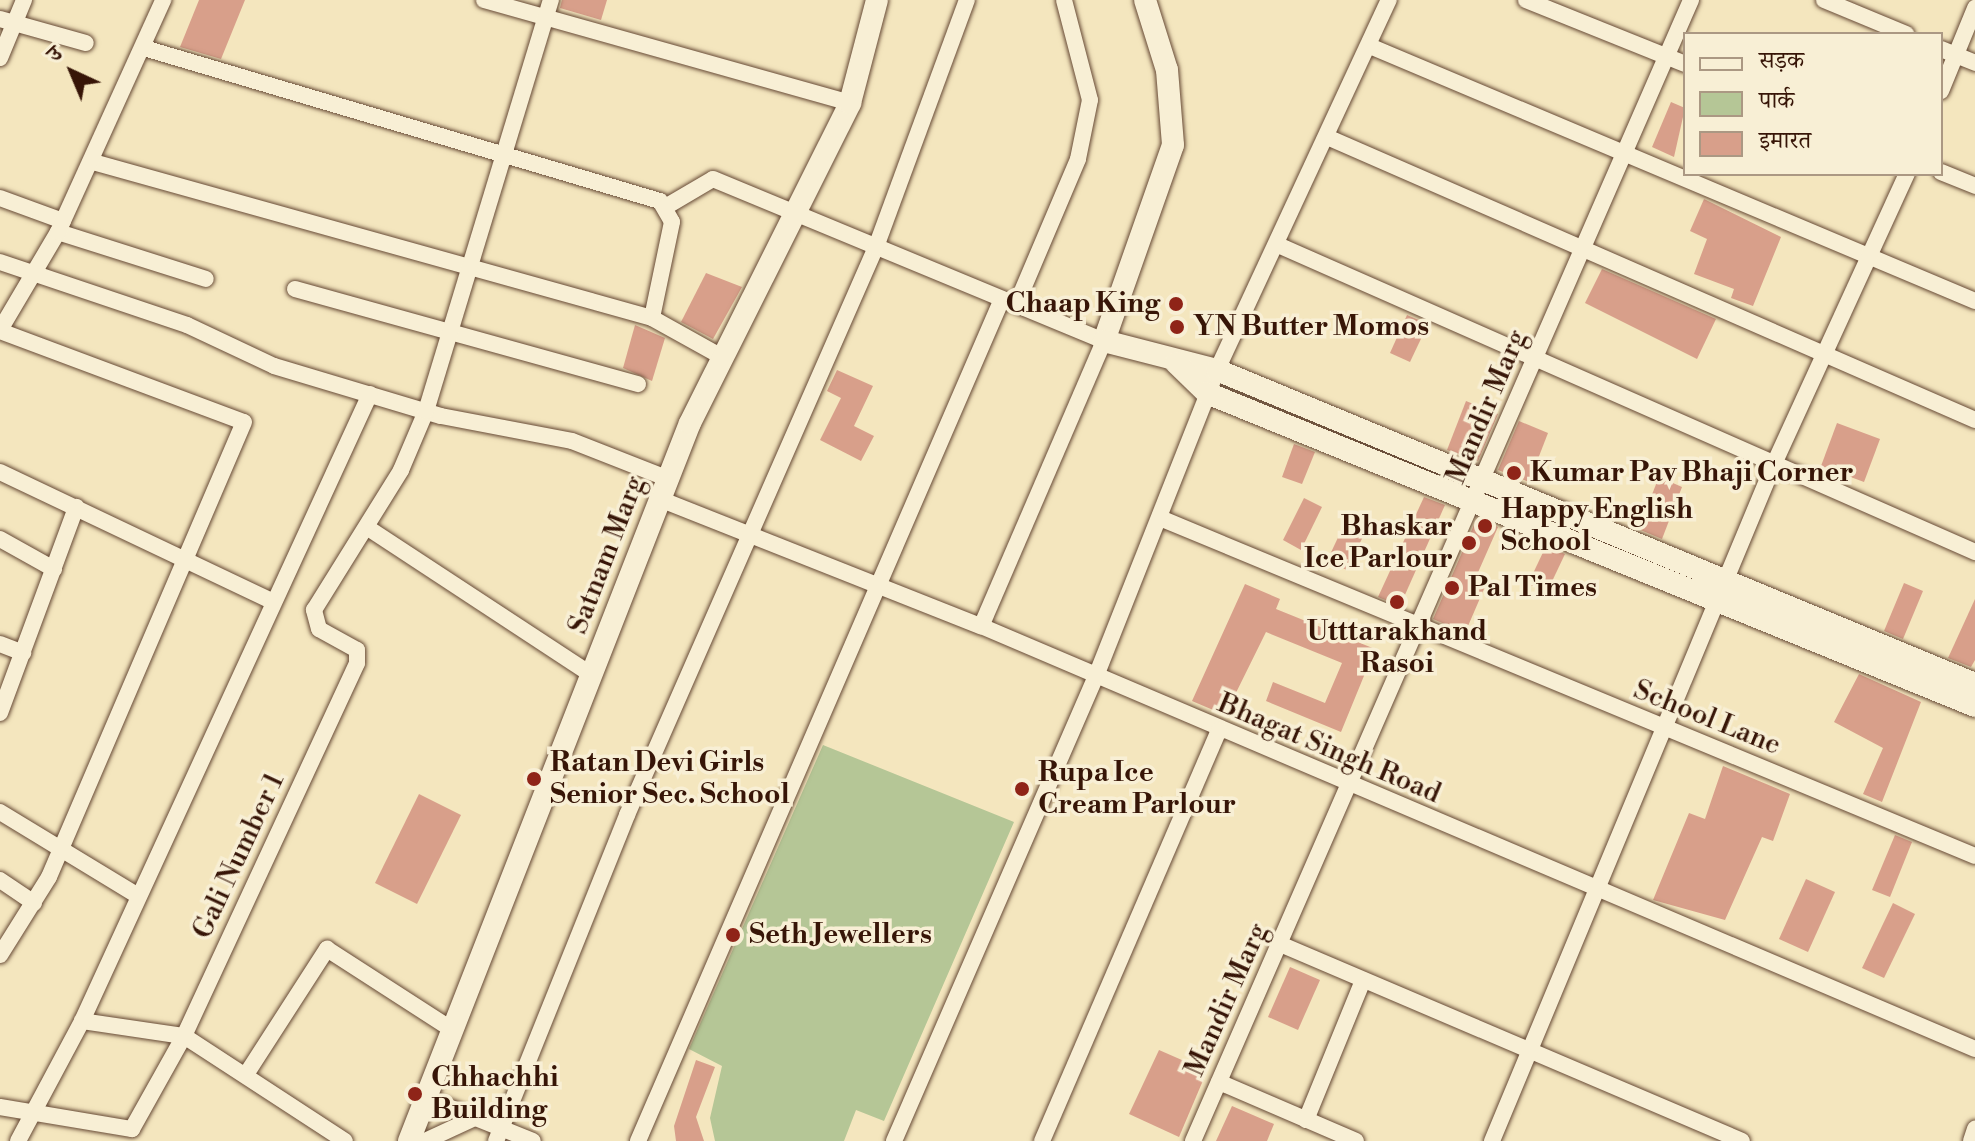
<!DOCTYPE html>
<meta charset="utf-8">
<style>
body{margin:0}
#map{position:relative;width:1975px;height:1141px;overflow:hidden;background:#f4e6be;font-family:"Libre Bodoni","Noto Serif Devanagari",serif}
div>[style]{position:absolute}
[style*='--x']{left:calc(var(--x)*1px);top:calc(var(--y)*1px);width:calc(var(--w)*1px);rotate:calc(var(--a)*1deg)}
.green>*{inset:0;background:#b5c696}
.building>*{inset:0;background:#d89f8a}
.roads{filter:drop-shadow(0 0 2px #664935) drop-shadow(0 0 2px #664935)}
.street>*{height:16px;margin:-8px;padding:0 8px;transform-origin:8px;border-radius:8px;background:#f8efd5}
.secondary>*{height:22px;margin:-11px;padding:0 11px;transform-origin:11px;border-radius:11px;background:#f8efd5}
.dots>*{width:22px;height:22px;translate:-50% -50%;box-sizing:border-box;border:4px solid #f8efd5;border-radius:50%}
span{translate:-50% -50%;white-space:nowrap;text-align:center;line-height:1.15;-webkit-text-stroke:7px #f8efd5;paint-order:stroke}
.poi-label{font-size:28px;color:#371507;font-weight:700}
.right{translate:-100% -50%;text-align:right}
.left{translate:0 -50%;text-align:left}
.street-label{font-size:28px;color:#371507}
.legend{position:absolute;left:1683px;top:32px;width:260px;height:144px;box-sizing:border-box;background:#f8efd5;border:2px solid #ab9883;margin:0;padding:10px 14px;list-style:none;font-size:24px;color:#371507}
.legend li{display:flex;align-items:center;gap:16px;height:40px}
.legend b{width:40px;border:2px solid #ab9883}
.north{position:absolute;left:32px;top:32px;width:80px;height:80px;-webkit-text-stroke:6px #f8efd5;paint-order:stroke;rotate:316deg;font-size:22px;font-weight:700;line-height:32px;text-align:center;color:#371507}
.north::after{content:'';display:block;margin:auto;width:28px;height:36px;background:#371507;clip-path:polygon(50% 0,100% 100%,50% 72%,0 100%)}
</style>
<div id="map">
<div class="green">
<i style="clip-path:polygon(823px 745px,1014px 822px,884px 1121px,856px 1110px,844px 1141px,715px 1141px,710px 1118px,722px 1066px,689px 1049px)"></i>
</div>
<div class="building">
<i style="clip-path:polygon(199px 0,245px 0,221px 59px,180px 47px)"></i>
<i style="clip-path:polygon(562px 0,607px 0,601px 20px,560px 8px)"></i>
<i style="clip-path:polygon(1671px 102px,1685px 108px,1674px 157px,1652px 147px)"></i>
<i style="clip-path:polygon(1704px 199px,1781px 237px,1753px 306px,1731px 298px,1734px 289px,1694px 274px,1707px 239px,1690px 231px)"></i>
<i style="clip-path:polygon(1602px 269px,1716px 319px,1697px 359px,1585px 303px)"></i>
<i style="clip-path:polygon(706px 273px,742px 287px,713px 339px,681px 322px)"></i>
<i style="clip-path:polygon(1407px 315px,1428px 324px,1410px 362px,1390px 353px)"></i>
<i style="clip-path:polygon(635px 325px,665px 338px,652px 381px,623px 368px)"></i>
<i style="clip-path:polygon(837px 370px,873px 386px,854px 426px,874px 436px,861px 461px,820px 440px,841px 398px,827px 391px)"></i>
<i style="clip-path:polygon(1466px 401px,1498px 414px,1478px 461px,1447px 450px)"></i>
<i style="clip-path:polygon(1519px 421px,1548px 433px,1529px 482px,1498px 470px)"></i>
<i style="clip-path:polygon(1837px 423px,1880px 439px,1864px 482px,1821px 466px)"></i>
<i style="clip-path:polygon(1294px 444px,1315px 452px,1302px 484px,1282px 477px)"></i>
<i style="clip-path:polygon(1659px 477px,1682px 487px,1662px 539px,1638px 529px)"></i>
<i style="clip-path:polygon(1424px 497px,1445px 505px,1400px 606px,1378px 597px)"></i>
<i style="clip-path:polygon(1304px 498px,1322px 507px,1301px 550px,1283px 540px)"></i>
<i style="clip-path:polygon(1349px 514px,1369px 524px,1347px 570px,1327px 561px)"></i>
<i style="clip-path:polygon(1477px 518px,1498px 527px,1476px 577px,1487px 582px,1465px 633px,1433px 619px)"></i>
<i style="clip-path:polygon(1546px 546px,1565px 554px,1547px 592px,1528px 584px)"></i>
<i style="clip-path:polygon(1904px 583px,1923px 591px,1903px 639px,1884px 631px)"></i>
<i style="clip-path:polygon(1245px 584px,1280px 599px,1276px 609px,1375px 649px,1341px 732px,1266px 701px,1273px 682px,1325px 703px,1342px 663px,1266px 632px,1225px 715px,1192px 701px)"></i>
<i style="clip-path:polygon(1975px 599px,1975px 660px,1971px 667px,1948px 658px)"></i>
<i style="clip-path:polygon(1859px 674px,1921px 702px,1882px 802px,1863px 794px,1883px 748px,1834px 722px)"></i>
<i style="clip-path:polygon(1723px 766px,1790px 794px,1773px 841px,1762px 837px,1725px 920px,1653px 900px,1689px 813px,1705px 819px)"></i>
<i style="clip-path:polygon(419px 794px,461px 815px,417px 904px,375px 883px)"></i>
<i style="clip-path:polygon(1895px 835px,1912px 842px,1890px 897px,1872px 890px)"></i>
<i style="clip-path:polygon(1806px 879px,1835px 892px,1808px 952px,1779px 939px)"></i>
<i style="clip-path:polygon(1893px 903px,1915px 914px,1884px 978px,1862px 968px)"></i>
<i style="clip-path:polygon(1290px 967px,1320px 980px,1298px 1030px,1268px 1017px)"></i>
<i style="clip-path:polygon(1159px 1050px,1207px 1071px,1179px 1137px,1129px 1114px)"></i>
<i style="clip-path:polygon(696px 1060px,715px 1067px,696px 1117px,704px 1141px,676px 1141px,674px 1126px)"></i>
<i style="clip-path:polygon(1232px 1106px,1274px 1124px,1267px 1141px,1216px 1141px)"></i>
</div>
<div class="roads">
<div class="street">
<i style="--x:484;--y:0;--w:380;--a:15.7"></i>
<i style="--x:1526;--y:0;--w:171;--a:21.9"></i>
<i style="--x:1824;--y:0;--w:89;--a:22.5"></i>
<i style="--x:0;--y:19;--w:89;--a:15.6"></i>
<i style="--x:1372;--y:47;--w:654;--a:22.84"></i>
<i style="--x:144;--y:48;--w:538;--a:16.52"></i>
<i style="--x:660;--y:201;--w:24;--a:60"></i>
<i style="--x:672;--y:222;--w:98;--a:101.8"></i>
<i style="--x:1941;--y:49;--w:37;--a:22"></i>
<i style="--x:0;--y:58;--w:63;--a:-67.5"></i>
<i style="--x:1941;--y:91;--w:90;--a:-67.7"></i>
<i style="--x:1327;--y:137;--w:707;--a:23.59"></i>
<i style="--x:93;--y:162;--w:580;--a:15.59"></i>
<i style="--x:652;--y:318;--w:82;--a:29.1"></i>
<i style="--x:1941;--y:172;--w:37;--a:22"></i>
<i style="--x:0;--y:198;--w:67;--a:20.1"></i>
<i style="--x:667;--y:206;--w:53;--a:-30.4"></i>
<i style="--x:713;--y:179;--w:423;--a:22.5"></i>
<i style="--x:1104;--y:341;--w:310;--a:113.3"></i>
<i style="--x:58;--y:232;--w:155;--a:17.6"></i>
<i style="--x:1278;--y:245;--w:762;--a:23.77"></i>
<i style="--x:0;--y:262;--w:197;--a:18.6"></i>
<i style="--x:187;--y:325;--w:96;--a:25.2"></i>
<i style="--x:274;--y:366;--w:174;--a:16.7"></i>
<i style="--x:441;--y:416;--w:133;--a:10.8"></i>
<i style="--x:572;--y:441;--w:104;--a:21.4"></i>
<i style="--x:295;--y:289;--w:356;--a:15.5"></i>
<i style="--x:1017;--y:303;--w:156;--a:-67"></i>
<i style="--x:1078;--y:159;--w:60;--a:-78.5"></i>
<i style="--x:1090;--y:100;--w:103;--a:-104.6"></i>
<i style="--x:0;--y:330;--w:114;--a:-59.4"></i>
<i style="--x:58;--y:232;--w:255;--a:-65.6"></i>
<i style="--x:0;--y:331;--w:260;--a:20.5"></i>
<i style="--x:244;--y:422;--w:495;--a:113.2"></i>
<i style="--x:49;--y:877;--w:92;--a:122.1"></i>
<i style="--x:0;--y:472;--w:303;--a:25.4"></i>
<i style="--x:662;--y:500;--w:343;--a:21.6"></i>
<i style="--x:981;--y:626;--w:1080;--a:23.05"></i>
<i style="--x:1160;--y:518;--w:882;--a:22.52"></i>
<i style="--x:368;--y:528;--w:268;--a:33.3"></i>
<i style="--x:0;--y:539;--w:62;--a:29.1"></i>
<i style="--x:0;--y:644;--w:25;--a:21"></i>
<i style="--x:0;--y:713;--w:220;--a:-69.7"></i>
<i style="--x:0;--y:812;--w:162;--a:31.3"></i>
<i style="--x:0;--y:880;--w:41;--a:34.1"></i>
<i style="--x:1280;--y:944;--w:502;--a:23.09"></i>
<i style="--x:82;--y:1021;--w:103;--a:8.4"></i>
<i style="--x:184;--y:1036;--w:192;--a:33.1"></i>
<i style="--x:247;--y:1073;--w:148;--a:-57.2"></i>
<i style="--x:327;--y:949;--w:148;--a:32.8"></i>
<i style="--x:1219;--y:1082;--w:149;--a:23.3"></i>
<i style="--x:426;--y:1098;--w:115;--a:21.9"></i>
<i style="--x:0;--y:1107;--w:134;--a:9.5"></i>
<i style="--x:132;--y:1129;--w:107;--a:-60.8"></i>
<i style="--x:184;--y:1036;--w:411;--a:-65.1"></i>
<i style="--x:357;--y:663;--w:13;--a:-90"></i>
<i style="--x:357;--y:650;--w:43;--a:-151.1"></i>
<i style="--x:319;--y:629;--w:20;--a:-105"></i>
<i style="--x:314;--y:610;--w:165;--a:-58.1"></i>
<i style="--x:401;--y:470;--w:64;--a:-67"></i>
<i style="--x:426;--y:411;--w:430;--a:-73.1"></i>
<i style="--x:1306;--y:1120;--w:151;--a:-67.8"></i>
<i style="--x:18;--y:1141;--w:136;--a:-61.9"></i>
<i style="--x:82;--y:1021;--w:690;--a:-65.33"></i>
<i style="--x:425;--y:1141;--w:57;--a:-24.8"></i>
<i style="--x:496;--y:1141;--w:351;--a:-68.1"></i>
<i style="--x:627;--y:815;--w:620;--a:-66.33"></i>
<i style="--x:876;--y:247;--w:263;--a:-69.8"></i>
<i style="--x:638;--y:1141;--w:917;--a:-66.62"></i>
<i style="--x:894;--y:1141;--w:507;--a:-66.52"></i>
<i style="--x:1096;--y:676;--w:329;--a:-68.4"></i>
<i style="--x:1217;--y:370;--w:408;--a:-65.1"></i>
<i style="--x:1042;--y:1141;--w:447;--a:-66.7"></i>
<i style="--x:1193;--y:1141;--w:1245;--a:-66.42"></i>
<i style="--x:1492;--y:1141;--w:733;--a:-67.39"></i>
<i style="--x:1774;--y:464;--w:319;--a:-65.4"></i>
<i style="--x:1971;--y:1141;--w:13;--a:-72"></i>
</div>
<div class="secondary">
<i style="--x:1145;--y:0;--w:73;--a:72.6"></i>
<i style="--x:1167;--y:70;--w:75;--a:85.4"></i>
<i style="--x:1173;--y:145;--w:208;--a:109.4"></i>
<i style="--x:1104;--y:341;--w:117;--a:14.4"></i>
<i style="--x:1217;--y:370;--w:820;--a:22.5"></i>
<i style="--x:1176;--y:363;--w:43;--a:44.1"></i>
<i style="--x:1207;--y:393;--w:829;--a:22.17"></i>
<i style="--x:409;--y:1141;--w:771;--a:-68.63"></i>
<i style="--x:690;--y:423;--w:358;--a:-63.4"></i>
<i style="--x:850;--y:103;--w:106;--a:-75.3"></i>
</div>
</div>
<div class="dots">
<i style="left:1176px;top:304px;background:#8f2418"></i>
<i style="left:1177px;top:327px;background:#8f2418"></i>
<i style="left:1514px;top:473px;background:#8f2418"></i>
<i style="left:1485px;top:526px;background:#8f2418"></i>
<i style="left:1469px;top:543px;background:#8f2418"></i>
<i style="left:1452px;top:588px;background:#8f2418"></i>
<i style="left:1397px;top:602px;background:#8f2418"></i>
<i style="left:534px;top:779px;background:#8f2418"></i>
<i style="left:1022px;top:789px;background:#8f2418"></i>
<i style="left:733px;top:935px;background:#8f2418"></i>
<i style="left:415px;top:1094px;background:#8f2418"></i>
</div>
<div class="poi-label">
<span class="right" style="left:1160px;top:304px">Chaap King</span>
<span class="left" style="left:1193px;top:327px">YN Butter Momos</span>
<span class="left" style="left:1530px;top:473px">Kumar Pav Bhaji Corner</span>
<span class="left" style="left:1501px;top:526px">Happy English<br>School</span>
<span class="right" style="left:1453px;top:543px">Bhaskar<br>Ice Parlour</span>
<span class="left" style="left:1468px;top:588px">Pal Times</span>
<span style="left:1397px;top:648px">Utttarakhand<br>Rasoi</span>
<span class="left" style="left:550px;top:779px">Ratan Devi Girls<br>Senior Sec. School</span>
<span class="left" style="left:1038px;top:789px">Rupa Ice<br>Cream Parlour</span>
<span class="left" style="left:749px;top:935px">Seth Jewellers</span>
<span class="left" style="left:431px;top:1094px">Chhachhi<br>Building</span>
</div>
<div class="street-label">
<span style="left:1487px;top:407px;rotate:-67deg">Mandir Marg</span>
<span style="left:607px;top:555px;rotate:-69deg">Satnam Marg</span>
<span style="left:1707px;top:718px;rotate:22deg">School Lane</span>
<span style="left:1329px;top:749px;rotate:23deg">Bhagat Singh Road</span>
<span style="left:239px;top:856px;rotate:-65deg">Gali Number 1</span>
<span style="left:1227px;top:1000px;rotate:-66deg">Mandir Marg</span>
</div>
<ul class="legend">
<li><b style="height:10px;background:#f8efd5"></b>सड़क</li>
<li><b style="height:22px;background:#b5c696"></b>पार्क</li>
<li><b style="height:22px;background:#d89f8a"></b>इमारत</li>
</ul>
<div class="north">उ</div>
</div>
